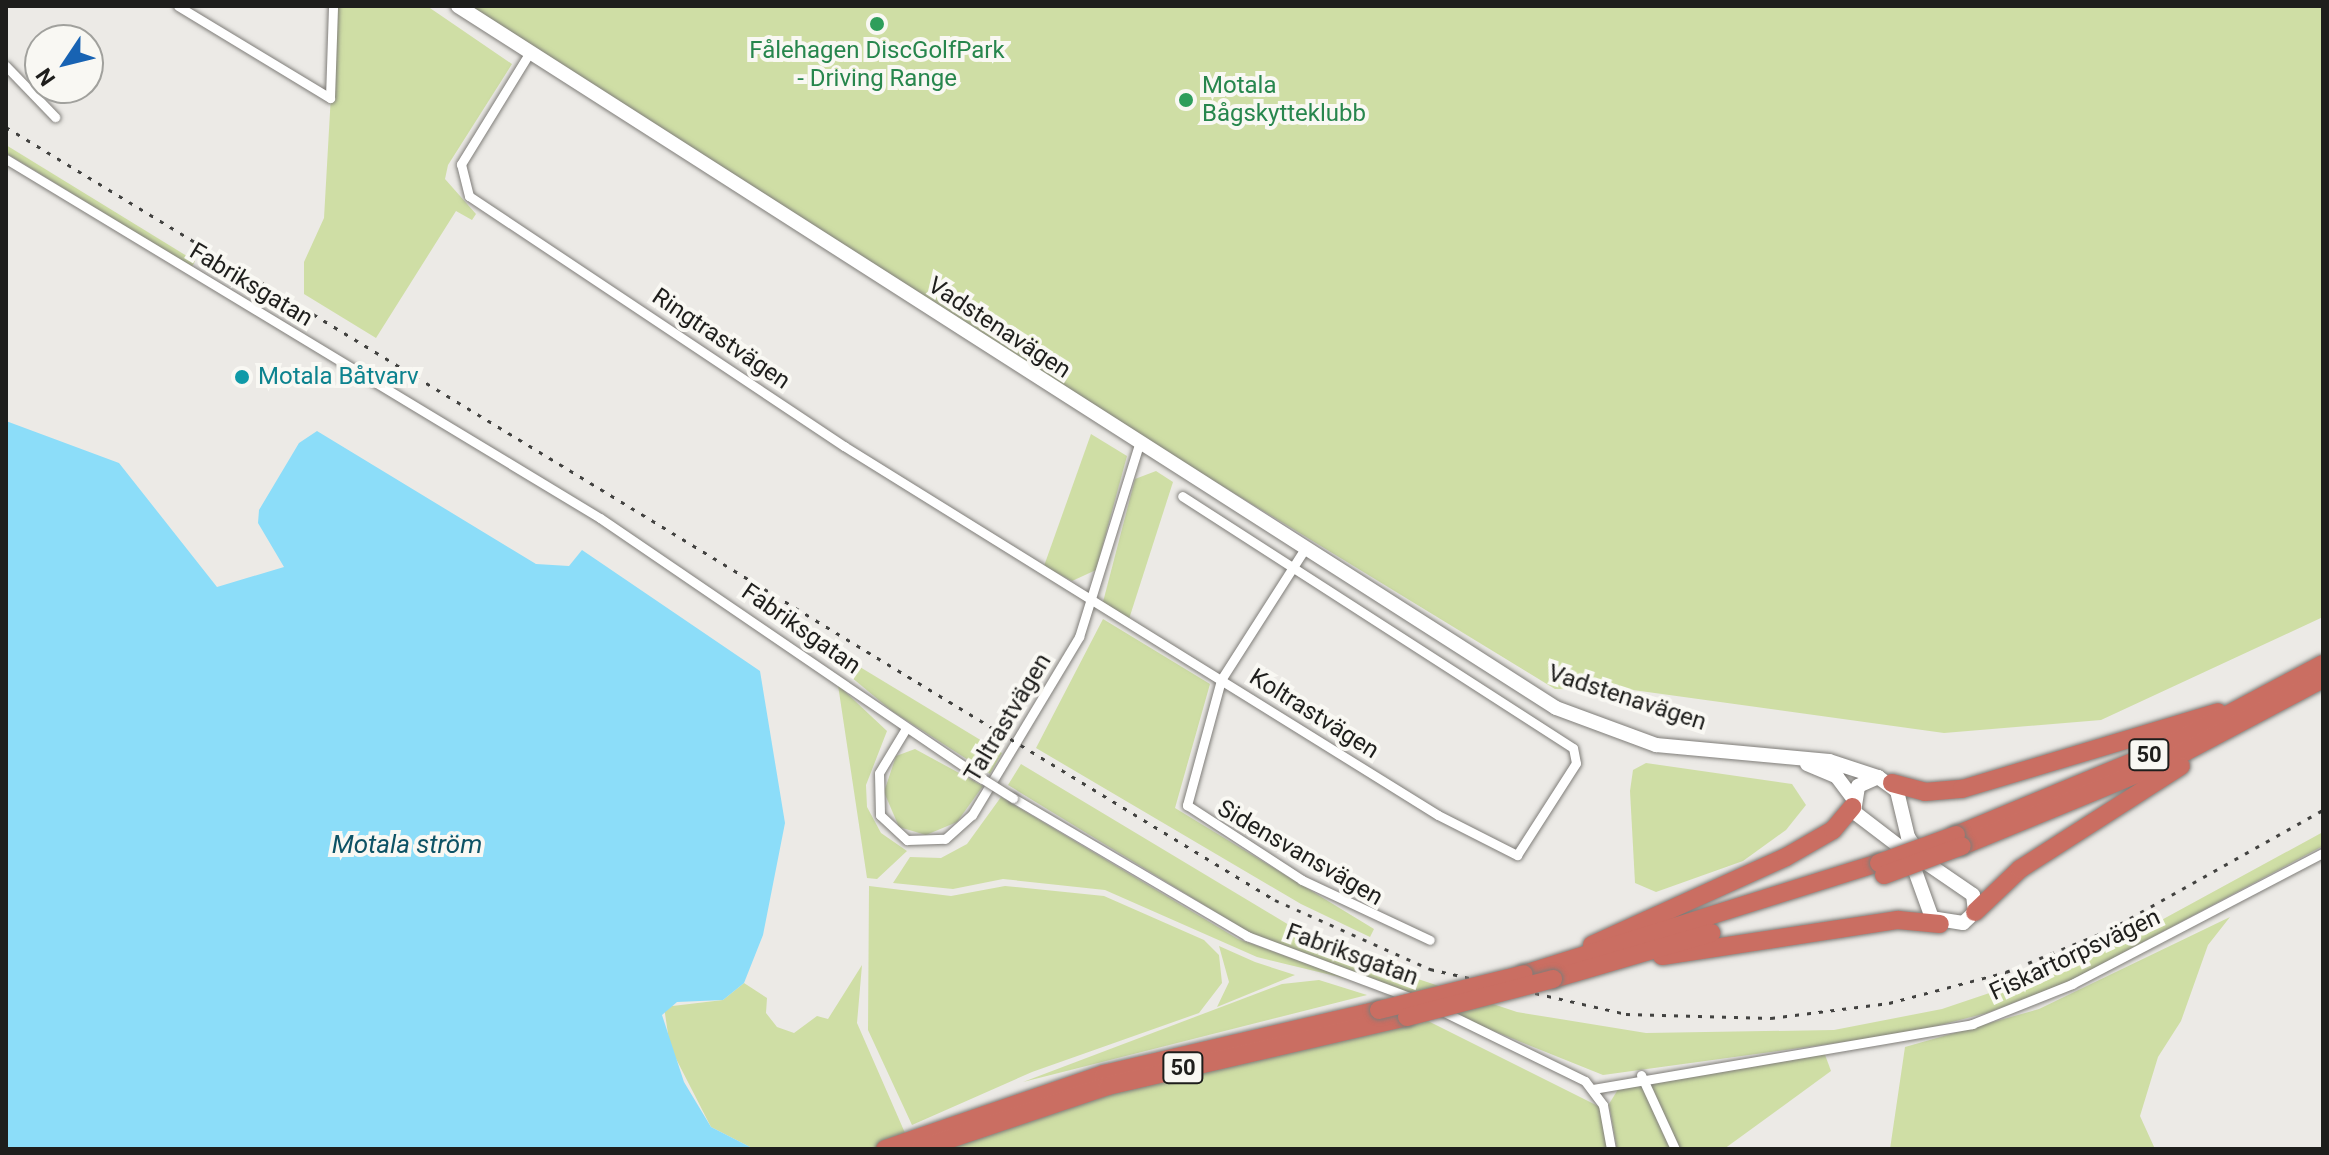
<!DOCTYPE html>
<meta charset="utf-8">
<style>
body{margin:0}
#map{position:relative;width:2329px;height:1155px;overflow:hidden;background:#eceae6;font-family:Roboto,sans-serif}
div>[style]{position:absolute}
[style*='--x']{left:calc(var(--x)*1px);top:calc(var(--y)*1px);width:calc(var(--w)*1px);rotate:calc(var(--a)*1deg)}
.green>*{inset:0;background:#cfdea5}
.water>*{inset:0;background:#8cddf9}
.roads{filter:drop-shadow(0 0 2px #7f7d79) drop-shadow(0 0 2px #7f7d79)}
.street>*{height:9px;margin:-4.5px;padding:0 4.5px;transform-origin:4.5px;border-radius:4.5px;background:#fff}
.secondary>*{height:14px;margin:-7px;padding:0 7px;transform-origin:7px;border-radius:7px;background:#fff}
.highway>*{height:18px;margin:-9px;padding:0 9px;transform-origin:9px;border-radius:9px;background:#ca6e62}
.rail>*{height:3px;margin-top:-1.5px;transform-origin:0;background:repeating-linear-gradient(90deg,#424240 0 4px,transparent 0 12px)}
.bridges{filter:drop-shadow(0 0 2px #7f7d79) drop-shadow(0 0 2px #7f7d79)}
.street-bridge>*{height:9px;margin:-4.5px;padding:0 4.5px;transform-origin:4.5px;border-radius:4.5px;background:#fff}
.highway-bridge>*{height:18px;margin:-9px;padding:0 9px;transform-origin:9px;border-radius:9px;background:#ca6e62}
.dots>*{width:22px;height:22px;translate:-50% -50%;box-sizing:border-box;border:4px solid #f9f8f3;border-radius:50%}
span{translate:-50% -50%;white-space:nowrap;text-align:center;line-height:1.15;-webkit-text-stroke:8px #f9f8f3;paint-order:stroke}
.shield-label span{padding:2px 6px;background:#f9f8f3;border:2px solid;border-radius:6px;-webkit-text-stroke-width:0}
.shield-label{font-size:22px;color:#1e1e1c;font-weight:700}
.leisure-label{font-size:24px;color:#27864d}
.left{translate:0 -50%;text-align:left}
.street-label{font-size:24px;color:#1e1e1c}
.culture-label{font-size:24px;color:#0d838f}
.water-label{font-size:26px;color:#0d5265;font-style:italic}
.frame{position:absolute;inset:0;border:8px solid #1e1e1c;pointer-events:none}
.north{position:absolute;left:24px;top:24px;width:80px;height:80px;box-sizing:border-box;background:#f9f8f3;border:2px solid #a1a19d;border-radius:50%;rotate:235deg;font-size:22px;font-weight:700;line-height:32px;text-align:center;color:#1e1e1c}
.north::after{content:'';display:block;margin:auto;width:28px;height:36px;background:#1863b3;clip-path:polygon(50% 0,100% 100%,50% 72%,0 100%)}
</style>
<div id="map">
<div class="green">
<i style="clip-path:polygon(336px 6px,427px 6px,512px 64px,448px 165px,445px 179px,476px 214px,472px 220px,456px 211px,376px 338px,304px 294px,304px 262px,324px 218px)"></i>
<i style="clip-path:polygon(470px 6px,2323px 6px,2323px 617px,2101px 720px,1944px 733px,1633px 690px,1555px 689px,1142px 437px)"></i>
<i style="clip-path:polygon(6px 145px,195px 261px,192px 267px,6px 153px)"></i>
<i style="clip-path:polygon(1091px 434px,1127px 456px,1096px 570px,1072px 581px,1044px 566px)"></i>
<i style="clip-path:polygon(1156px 471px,1173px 482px,1129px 619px,1103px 602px,1135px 479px)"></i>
<i style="clip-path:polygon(1103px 619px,1210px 684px,1175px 808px,1374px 929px,1370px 937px,1301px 904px,1036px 748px)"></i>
<i style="clip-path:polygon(850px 661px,1002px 753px,990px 774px,892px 711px,845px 672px)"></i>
<i style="clip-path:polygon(838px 685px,887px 731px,866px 785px,867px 807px,881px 833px,907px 851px,877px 879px,867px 878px)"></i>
<i style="clip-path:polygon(915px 749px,983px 786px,957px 822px,926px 835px,899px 827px,884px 792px,896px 756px)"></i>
<i style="clip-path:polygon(1646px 763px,1792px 784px,1806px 805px,1786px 830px,1743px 861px,1656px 892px,1635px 883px,1630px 791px,1633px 770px)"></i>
<i style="clip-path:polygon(1021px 764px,1294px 928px,1385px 968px,1517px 1012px,1646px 1033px,1834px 1030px,1942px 1009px,2090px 959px,2323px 832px,2323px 846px,2070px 981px,1987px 1013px,1909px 1033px,1603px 1075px,1250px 933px,1008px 785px)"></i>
<i style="clip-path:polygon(1001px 797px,1238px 939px,1356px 981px,1257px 957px,1105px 890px,1003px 879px,953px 889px,893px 883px,910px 857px,941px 858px,967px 844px)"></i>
<i style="clip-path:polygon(869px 886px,951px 896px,1005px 886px,1104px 896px,1204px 940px,1219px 955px,1222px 983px,1199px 1013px,1032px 1072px,912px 1125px,868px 1030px)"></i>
<i style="clip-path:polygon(2230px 917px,2208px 945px,2181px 1021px,2158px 1057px,2140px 1116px,2155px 1149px,1890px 1149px,1905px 1047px,2039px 1009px)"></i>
<i style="clip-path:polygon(1219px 946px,1255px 962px,1295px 975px,1217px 1007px,1229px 982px)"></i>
<i style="clip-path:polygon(862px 965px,857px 1023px,912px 1149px,754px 1149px,711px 1127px,670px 1047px,664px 1007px,723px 1000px,744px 983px,767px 998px,766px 1013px,777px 1027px,794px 1033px,817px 1016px,828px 1019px)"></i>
<i style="clip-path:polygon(1319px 980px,1367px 995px,1023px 1082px,1282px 984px)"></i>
<i style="clip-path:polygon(1426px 1020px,1600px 1107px,1608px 1149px,939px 1149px,1126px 1089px)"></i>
<i style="clip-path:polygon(1824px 1052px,1831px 1071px,1724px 1149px,1617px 1149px,1609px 1104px,1622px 1083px)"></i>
</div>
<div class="water">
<i style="clip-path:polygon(6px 421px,119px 463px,217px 587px,284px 567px,258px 523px,259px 510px,299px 443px,317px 431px,536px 564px,569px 566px,582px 550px,760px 671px,785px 823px,763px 935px,744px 983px,723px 1000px,677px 1002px,662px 1015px,684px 1082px,711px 1127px,754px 1149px,6px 1149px)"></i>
</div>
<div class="roads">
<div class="street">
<i style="--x:178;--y:6;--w:178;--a:31.2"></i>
<i style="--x:330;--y:98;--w:92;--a:-88.1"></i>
<i style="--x:530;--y:52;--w:132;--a:121.6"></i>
<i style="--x:461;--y:164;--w:33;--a:76"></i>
<i style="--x:469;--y:196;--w:451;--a:33.7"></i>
<i style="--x:844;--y:446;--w:699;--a:31.85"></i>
<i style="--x:1438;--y:815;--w:89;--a:26.9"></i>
<i style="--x:1517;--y:855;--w:109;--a:-57.3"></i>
<i style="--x:1576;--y:763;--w:15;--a:-101"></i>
<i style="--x:1573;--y:748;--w:465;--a:-147.2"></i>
<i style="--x:6;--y:66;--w:71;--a:46.1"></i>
<i style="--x:6;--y:159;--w:694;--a:31.15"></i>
<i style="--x:600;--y:518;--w:454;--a:34.3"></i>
<i style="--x:1304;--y:550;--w:154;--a:122.6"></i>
<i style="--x:1221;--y:680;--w:130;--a:105.2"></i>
<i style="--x:1187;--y:805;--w:137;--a:33.1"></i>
<i style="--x:1302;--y:880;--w:141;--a:25.1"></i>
<i style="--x:905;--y:730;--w:50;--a:121.2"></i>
<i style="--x:879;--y:773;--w:42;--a:88.6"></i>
<i style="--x:880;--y:815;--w:37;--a:43"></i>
<i style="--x:907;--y:840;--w:38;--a:-2"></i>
<i style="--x:945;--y:839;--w:36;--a:-42"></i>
<i style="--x:972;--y:815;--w:208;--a:-59"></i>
<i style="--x:1079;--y:637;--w:202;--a:-72.7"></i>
<i style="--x:1013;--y:798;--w:272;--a:30.5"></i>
<i style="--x:1247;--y:936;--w:176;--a:20.6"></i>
<i style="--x:1440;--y:1010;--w:161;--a:26.1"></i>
<i style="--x:1585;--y:1081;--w:30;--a:53"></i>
<i style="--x:1603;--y:1105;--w:45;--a:79.7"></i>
<i style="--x:1641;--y:1075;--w:81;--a:65.3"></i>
<i style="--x:1593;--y:1089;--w:385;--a:-9.7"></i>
<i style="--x:1972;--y:1024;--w:108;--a:-21.8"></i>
<i style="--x:2072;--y:984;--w:283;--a:-27.6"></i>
</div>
<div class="secondary">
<i style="--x:458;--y:6;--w:1303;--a:32.59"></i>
<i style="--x:1556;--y:708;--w:107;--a:20.3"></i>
<i style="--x:1656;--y:745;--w:174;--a:5.3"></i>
<i style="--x:1829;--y:761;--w:52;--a:18.1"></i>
<i style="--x:1807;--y:764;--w:33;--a:23"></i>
<i style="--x:1837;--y:777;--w:25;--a:53"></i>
<i style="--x:1878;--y:777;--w:24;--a:36"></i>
<i style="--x:1897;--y:791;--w:47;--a:76.6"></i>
<i style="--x:1908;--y:837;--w:30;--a:56"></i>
<i style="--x:1925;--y:862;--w:58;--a:34.5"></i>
<i style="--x:1973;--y:895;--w:17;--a:83"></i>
<i style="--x:1975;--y:912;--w:16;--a:137"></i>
<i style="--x:1963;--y:923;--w:31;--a:-171"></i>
<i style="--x:1932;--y:918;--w:68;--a:-109.8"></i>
<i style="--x:1909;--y:854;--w:69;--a:-142.6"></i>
<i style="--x:1854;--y:812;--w:26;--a:-81"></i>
<i style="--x:1858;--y:786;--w:22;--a:-24"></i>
</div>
<div class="highway">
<i style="--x:1892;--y:783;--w:34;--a:15"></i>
<i style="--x:1925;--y:792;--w:37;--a:-5"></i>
<i style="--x:1962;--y:789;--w:267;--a:-16.7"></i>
<i style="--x:1956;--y:835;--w:222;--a:-22.5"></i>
<i style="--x:2161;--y:750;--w:183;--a:-28"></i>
<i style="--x:1962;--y:846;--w:221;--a:-22.4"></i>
<i style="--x:2166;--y:762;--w:178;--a:-27.9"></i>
<i style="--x:1975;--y:912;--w:62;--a:-43.7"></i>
<i style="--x:2020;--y:869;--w:191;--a:-32.6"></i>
<i style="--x:1592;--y:945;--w:213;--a:-24.4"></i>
<i style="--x:1786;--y:857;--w:54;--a:-29.9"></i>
<i style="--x:1833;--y:830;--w:30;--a:-50"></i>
<i style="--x:1662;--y:956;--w:239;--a:-8.7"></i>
<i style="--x:1898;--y:920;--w:42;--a:5.4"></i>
<i style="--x:1524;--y:974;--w:372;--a:-17.4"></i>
<i style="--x:1553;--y:979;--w:165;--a:-16.2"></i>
<i style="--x:885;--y:1149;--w:231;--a:-18.9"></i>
<i style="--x:1104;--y:1074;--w:282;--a:-13.1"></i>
<i style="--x:920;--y:1149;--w:198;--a:-18.5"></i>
<i style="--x:1108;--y:1086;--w:307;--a:-13"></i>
</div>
</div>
<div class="rail">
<i style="--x:6;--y:127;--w:1486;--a:31.35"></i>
<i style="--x:1275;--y:900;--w:170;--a:24"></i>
<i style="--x:1430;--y:969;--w:201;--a:12.9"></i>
<i style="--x:1626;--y:1014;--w:145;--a:1.6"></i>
<i style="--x:1771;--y:1018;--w:119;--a:-7.2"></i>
<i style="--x:1889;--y:1003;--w:121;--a:-14.8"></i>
<i style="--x:2006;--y:972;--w:111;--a:-22.2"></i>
<i style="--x:2109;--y:930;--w:245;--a:-29.3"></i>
</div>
<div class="bridges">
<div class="street-bridge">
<i style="--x:975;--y:774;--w:45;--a:32.3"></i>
</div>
<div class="highway-bridge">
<i style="--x:1879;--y:863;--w:82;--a:-20"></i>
<i style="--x:1884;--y:875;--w:83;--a:-20.4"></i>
<i style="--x:1379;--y:1010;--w:149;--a:-13.9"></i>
<i style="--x:1407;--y:1017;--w:151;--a:-14.6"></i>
</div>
</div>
<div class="dots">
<i style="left:877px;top:24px;background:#2e9e5b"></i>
<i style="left:1186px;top:100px;background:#2e9e5b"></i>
<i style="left:242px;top:377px;background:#0f9aa8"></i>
</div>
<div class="shield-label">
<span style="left:2149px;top:755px">50</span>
<span style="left:1183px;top:1068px">50</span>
</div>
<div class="leisure-label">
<span style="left:877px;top:65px">Fålehagen DiscGolfPark<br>- Driving Range</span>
<span class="left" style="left:1202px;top:100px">Motala<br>Bågskytteklubb</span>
</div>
<div class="street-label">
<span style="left:251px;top:285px;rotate:31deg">Fabriksgatan</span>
<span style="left:999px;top:328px;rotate:33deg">Vadstenavägen</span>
<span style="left:721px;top:339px;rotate:34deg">Ringtrastvägen</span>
<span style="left:801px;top:629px;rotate:35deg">Fabriksgatan</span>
<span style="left:1627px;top:698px;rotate:18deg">Vadstenavägen</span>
<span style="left:1314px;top:714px;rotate:32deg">Koltrastvägen</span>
<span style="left:1008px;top:718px;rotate:-59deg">Taltrastvägen</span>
<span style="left:1300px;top:853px;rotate:30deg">Sidensvansvägen</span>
<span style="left:1352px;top:955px;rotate:20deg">Fabriksgatan</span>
<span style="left:2075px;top:955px;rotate:-25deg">Fiskartorpsvägen</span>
</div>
<div class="culture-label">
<span class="left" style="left:258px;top:377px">Motala Båtvarv</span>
</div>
<div class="water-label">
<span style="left:407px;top:845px">Motala ström</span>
</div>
<div class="frame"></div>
<div class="north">N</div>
</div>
